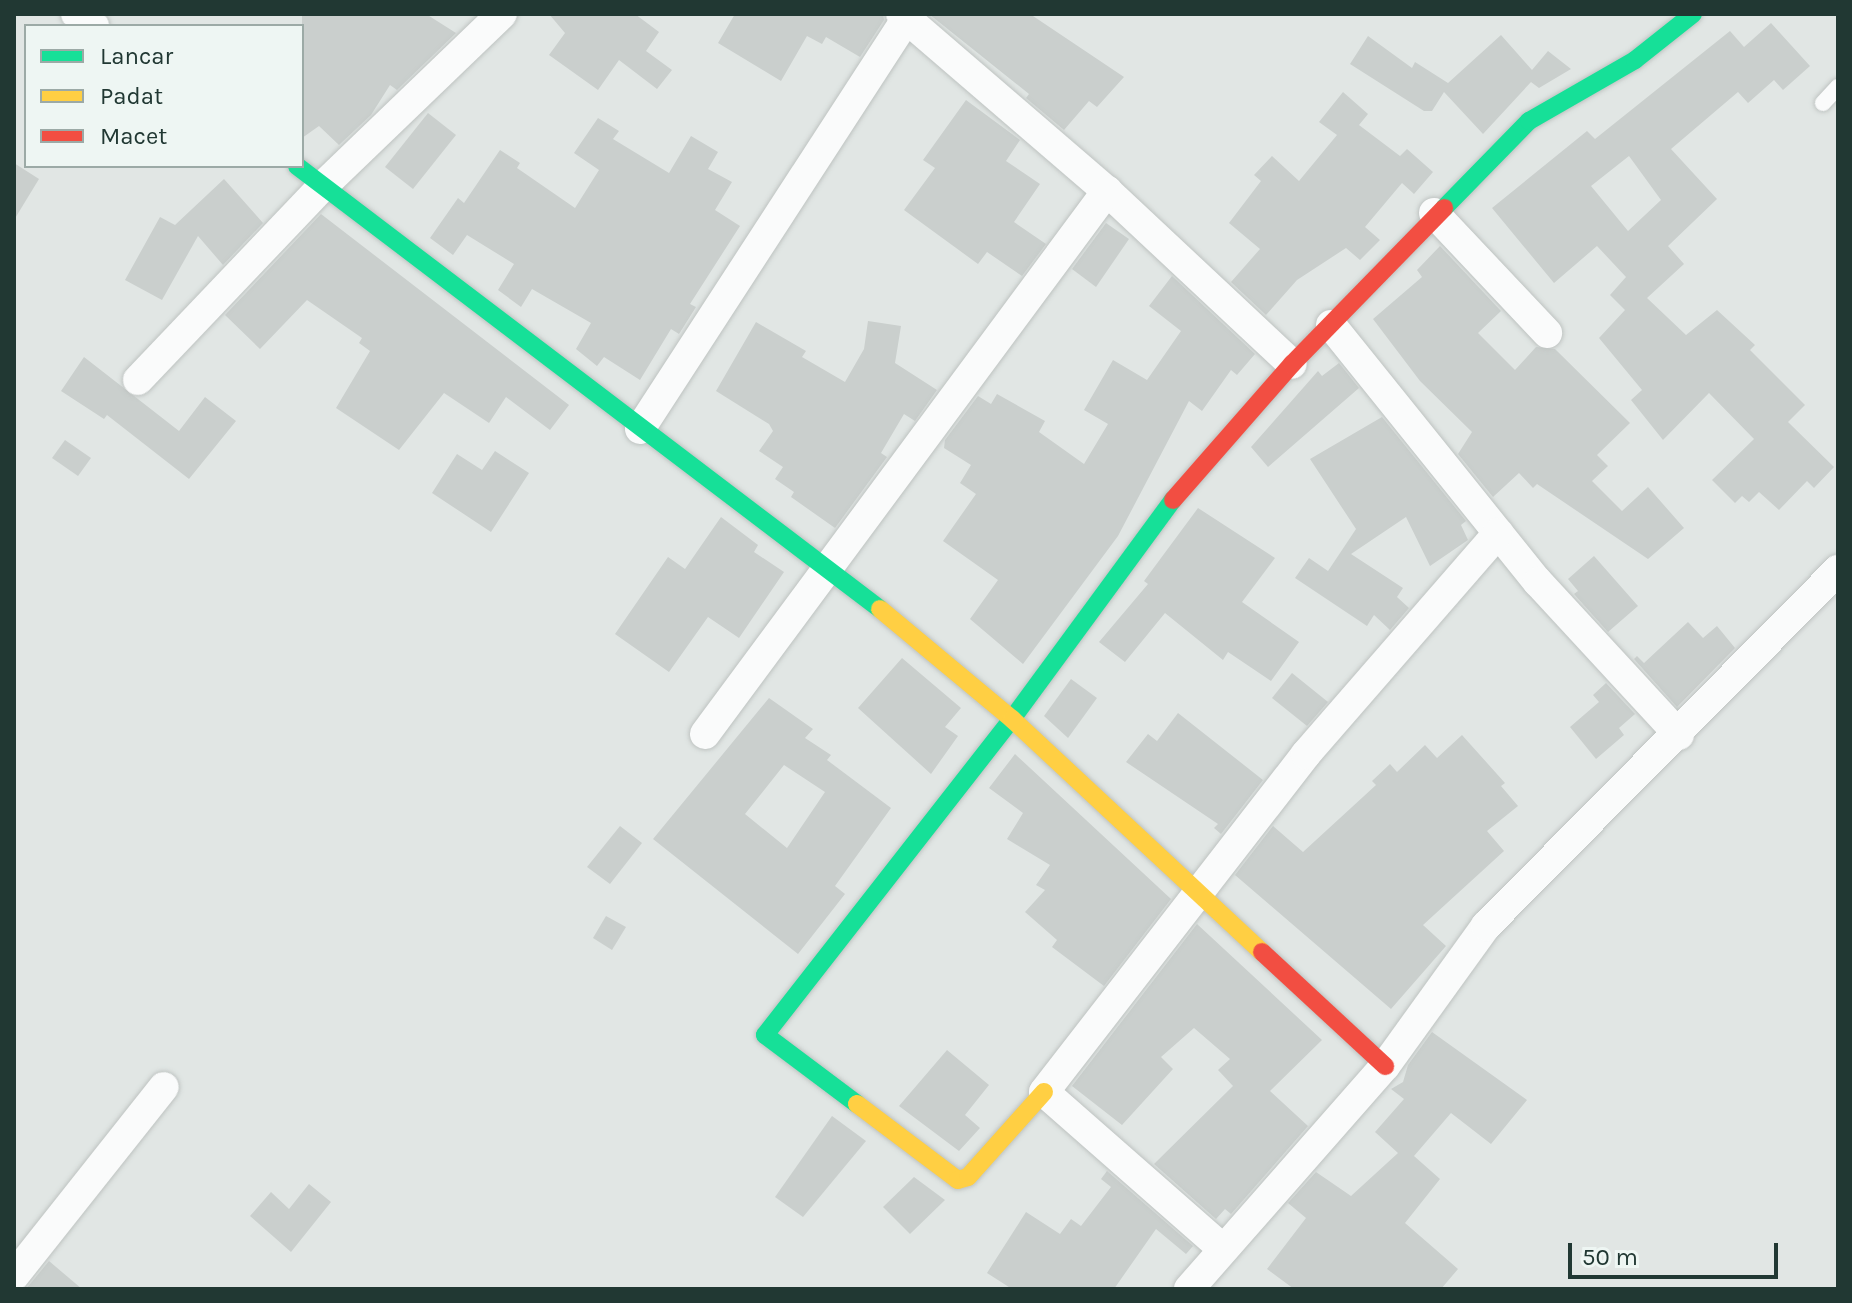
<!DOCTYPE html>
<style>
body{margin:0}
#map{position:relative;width:1852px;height:1303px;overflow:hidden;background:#e1e6e4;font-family:Karla,sans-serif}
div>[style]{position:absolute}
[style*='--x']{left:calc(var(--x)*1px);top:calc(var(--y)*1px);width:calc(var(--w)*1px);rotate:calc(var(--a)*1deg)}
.building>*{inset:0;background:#cacfcd}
.roads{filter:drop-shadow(0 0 2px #bec3c1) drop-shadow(0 0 2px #bec3c1)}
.lane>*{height:16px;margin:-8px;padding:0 8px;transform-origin:8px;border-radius:8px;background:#fafbfb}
.street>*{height:30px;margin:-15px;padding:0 15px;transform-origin:15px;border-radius:15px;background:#fafbfb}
.fast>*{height:18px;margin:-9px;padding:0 9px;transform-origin:9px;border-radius:9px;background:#16e098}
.slow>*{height:18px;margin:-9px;padding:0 9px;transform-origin:9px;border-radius:9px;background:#ffcf43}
.jam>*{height:18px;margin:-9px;padding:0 9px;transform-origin:9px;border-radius:9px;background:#f24e42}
span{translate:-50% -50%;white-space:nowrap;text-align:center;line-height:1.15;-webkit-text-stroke:8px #eef6f3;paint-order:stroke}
.frame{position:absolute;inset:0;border:16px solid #213833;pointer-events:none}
.legend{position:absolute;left:24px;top:24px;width:280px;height:144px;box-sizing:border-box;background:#eef6f3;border:2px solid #9caaa6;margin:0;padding:10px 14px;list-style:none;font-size:24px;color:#213833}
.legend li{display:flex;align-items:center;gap:16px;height:40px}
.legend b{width:40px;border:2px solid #9caaa6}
.scale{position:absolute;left:1568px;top:1243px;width:210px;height:36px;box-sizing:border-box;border:4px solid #213833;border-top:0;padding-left:10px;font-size:24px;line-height:28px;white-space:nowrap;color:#213833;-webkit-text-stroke:6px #eef6f3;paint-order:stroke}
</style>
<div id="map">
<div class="building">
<i style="clip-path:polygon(302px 14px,426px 14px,456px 33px,397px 90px,390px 85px,371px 115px,339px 145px,319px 126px,302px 138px)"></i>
<i style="clip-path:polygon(549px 14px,635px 14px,659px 32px,646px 51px,672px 70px,657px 89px,619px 60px,598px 90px,549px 55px,565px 33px)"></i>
<i style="clip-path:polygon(735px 14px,883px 14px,884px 20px,860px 57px,826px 37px,822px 44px,807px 36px,781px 81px,718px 43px)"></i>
<i style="clip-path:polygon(929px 14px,1030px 14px,1124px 77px,1097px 107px,1089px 101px,1064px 130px,1026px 98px,1029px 94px)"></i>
<i style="clip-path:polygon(evenodd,1771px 23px,1810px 66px,1783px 90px,1774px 80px,1748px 103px,1738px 92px,1671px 149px,1717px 199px,1668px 246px,1684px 264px,1647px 298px,1686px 335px,1717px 310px,1755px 345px,1750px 350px,1805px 405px,1788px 422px,1834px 467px,1814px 488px,1807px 481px,1779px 510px,1759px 492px,1749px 502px,1742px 496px,1735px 503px,1712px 480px,1754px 439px,1709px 393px,1663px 440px,1631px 400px,1642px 390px,1599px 338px,1625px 310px,1610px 295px,1626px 277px,1597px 246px,1554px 283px,1492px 208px,1587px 131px,1595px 139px,1730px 31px,1744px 47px,1771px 23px,1629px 156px,1661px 200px,1628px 231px,1591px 186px,1629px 156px)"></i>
<i style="clip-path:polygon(1501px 35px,1532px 70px,1548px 51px,1571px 69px,1539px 88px,1531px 82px,1483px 134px,1444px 92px,1432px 111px,1424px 111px,1350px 64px,1368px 36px,1412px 68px,1415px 62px,1448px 83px)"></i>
<i style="clip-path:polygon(1343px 92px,1368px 114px,1359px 125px,1400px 156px,1407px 149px,1433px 172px,1414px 194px,1402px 183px,1365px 227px,1380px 240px,1360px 260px,1346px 248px,1297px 280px,1266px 315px,1231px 282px,1260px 249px,1229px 223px,1261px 181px,1254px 175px,1272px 156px,1299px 181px,1337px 135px,1319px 122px)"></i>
<i style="clip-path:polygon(966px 100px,1020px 140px,1006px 161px,1040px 184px,1014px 222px,1046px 244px,1022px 276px,987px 252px,978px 264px,904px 210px,935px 168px,923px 160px)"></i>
<i style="clip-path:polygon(428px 113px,456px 135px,413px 189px,385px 167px)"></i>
<i style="clip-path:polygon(598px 118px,619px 131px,613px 139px,669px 173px,691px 136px,718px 152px,708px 169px,732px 182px,715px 210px,740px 226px,690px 304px,696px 307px,679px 334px,671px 329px,640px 380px,604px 357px,597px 366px,576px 349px,591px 323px,532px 289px,521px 307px,498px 290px,514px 264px,467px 235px,453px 255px,430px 238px,458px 198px,464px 203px,500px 150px,520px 163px,517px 168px,575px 208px,599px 170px,574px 153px)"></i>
<i style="clip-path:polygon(14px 163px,39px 179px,14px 220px)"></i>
<i style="clip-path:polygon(224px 179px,263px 223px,223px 265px,198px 236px,162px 300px,125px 280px,160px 217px,175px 225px)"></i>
<i style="clip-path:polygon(321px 214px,569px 405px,550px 430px,506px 397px,489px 423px,444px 393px,399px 450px,336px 408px,370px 351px,359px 343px,362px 338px,307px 300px,260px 349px,225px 315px)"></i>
<i style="clip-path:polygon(1106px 223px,1129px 239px,1096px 287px,1072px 269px)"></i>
<i style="clip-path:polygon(1440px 246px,1501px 311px,1478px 333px,1515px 370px,1536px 347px,1555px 349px,1630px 423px,1597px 455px,1608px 466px,1592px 481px,1622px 511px,1648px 487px,1684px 528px,1648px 559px,1537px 484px,1533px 488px,1519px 473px,1493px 497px,1458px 454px,1472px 432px,1420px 381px,1373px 319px,1422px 277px,1417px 270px)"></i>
<i style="clip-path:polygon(1172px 276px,1255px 354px,1237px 375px,1231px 370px,1202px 411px,1189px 401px,1118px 536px,1023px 664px,970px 619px,998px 580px,943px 541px,976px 494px,960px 483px,971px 465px,944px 448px,945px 440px,978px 396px,991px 404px,997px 394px,1045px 421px,1039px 432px,1084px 464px,1108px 424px,1084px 410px,1113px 360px,1147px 380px,1181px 331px,1149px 306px)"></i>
<i style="clip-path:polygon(868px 321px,901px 326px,895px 363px,937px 390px,915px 421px,904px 414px,881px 453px,887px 457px,835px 528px,791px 497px,794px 492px,775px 479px,783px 467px,759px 451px,773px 431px,769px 424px,716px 391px,756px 322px,806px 351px,802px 357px,845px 382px,864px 349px)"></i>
<i style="clip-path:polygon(84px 357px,179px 431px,205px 397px,236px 421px,189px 479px,107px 415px,104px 419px,61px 391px)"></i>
<i style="clip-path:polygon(1339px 363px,1359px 388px,1268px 467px,1251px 447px,1318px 371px,1322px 376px)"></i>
<i style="clip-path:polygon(1382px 417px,1466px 521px,1461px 525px,1468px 540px,1430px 566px,1406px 517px,1351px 554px,1403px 588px,1397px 597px,1409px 608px,1390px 630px,1374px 615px,1367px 626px,1295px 578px,1309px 558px,1328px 571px,1356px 529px,1310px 459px)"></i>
<i style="clip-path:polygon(65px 440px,91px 458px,78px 476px,52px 458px)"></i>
<i style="clip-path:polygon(495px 451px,529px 473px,491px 532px,432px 493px,457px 454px,482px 470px)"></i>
<i style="clip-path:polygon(1198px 508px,1275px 558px,1242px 602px,1299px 642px,1271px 681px,1228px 652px,1223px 660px,1165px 613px,1125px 662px,1099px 642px,1148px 584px,1144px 581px)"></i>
<i style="clip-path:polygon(721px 517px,758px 545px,754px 552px,784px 572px,739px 638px,708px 617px,669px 672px,615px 634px,668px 557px,685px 569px)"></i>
<i style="clip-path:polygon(1594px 556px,1638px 606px,1608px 632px,1574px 594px,1578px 591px,1568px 579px)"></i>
<i style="clip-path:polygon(1688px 622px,1703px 638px,1717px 626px,1735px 648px,1677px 707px,1634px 659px,1637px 656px,1644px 663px)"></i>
<i style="clip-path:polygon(902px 658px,961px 708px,945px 727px,958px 736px,931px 774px,858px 708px)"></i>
<i style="clip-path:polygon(1292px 673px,1328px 702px,1307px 726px,1272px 698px)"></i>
<i style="clip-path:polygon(1071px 679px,1097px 698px,1068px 738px,1044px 716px)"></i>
<i style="clip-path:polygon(1606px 683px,1635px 714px,1619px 728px,1624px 735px,1596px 759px,1570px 727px,1599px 702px,1593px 695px)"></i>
<i style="clip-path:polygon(evenodd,769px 698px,813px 729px,805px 738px,831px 755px,827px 760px,891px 808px,835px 886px,845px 894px,798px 954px,653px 839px,769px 698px,784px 765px,825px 792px,787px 848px,745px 814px,784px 765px)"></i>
<i style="clip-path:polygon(1178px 713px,1263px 780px,1221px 834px,1214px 828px,1218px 824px,1126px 762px,1148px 734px,1157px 741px)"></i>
<i style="clip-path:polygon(1462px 735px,1505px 783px,1501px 786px,1518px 806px,1487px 831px,1504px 851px,1423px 925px,1446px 946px,1391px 1009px,1235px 875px,1273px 826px,1303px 852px,1376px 785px,1372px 781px,1390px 764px,1397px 772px,1425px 745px,1437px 758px)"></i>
<i style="clip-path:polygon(1015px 754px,1171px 899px,1104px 986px,1052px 947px,1057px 940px,1025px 912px,1045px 890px,1036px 885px,1050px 865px,1007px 839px,1023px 813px,989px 788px)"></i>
<i style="clip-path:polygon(620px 826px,642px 843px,610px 884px,587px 867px)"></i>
<i style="clip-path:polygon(606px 916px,626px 927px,612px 950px,593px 938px)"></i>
<i style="clip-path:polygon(1197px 924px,1322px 1040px,1270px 1091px,1308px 1126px,1231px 1214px,1225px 1209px,1216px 1219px,1154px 1164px,1233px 1086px,1218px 1070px,1230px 1059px,1194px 1028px,1161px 1057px,1173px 1069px,1122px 1125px,1072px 1086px)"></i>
<i style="clip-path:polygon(1432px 1032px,1527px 1100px,1491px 1144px,1451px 1113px,1414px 1156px,1440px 1179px,1405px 1223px,1458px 1269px,1441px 1289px,1294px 1289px,1267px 1269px,1306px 1218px,1288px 1203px,1316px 1172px,1351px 1196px,1398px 1153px,1375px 1132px,1404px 1099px,1391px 1089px,1403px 1082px,1408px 1065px)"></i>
<i style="clip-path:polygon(947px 1050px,989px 1085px,965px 1115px,980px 1128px,959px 1151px,899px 1106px)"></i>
<i style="clip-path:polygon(832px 1116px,866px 1141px,803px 1217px,775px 1197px)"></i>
<i style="clip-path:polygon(1107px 1171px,1193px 1246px,1186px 1254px,1156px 1229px,1114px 1289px,1012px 1289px,987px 1273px,1026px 1212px,1060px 1234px,1071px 1219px,1081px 1226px,1111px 1187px,1101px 1179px)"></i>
<i style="clip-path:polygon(914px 1177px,945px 1200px,910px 1234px,883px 1207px)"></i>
<i style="clip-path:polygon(309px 1184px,331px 1202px,291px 1252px,250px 1216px,271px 1192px,289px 1209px)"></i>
<i style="clip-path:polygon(49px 1261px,82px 1289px,26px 1289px)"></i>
</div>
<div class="roads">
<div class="lane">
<i style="--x:1823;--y:103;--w:22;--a:-47"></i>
</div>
<div class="street">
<i style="--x:76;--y:14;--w:22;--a:34"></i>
<i style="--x:901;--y:14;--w:272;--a:40.7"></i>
<i style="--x:1107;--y:191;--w:253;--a:43.1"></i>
<i style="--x:1434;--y:213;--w:165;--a:46.7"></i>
<i style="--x:1331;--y:325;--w:330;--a:51.2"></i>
<i style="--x:1538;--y:582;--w:208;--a:47.3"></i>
<i style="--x:138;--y:380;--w:269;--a:-46.4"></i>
<i style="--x:324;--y:185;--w:247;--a:-43.9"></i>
<i style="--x:640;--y:429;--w:489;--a:-57"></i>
<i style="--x:705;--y:734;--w:676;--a:-53.49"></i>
<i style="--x:1223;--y:1249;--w:238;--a:-138.7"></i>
<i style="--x:1044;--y:1092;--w:428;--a:-52.2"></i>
<i style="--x:1306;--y:754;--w:293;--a:-49"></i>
<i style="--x:14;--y:1276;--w:241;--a:-51.6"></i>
<i style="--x:1189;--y:1289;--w:297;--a:-48.7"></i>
<i style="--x:1385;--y:1066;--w:173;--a:-54.2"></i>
<i style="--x:1486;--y:926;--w:501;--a:-45.32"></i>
</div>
<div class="fast">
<i style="--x:297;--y:166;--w:732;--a:37.23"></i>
<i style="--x:1444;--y:208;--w:122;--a:-45.7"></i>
<i style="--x:1529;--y:121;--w:122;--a:-29.9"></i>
<i style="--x:1635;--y:60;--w:74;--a:-38.4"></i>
<i style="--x:857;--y:1104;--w:115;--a:-143.1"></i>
<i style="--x:765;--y:1035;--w:401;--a:-52"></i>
<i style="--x:1012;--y:719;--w:272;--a:-53.7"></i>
</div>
<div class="slow">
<i style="--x:880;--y:609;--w:172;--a:39.8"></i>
<i style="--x:1012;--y:719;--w:342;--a:43"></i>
<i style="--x:857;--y:1104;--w:126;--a:37"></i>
<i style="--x:958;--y:1180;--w:10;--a:-17"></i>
<i style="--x:968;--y:1177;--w:114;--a:-48.2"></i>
</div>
<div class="jam">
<i style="--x:1173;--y:500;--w:181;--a:-48.8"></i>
<i style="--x:1292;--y:364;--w:218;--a:-45.7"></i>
<i style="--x:1262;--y:952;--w:168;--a:42.8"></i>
</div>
</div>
<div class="frame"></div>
<ul class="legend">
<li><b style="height:10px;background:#16e098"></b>Lancar</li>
<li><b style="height:10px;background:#ffcf43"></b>Padat</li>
<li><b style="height:10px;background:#f24e42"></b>Macet</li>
</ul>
<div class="scale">50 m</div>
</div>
